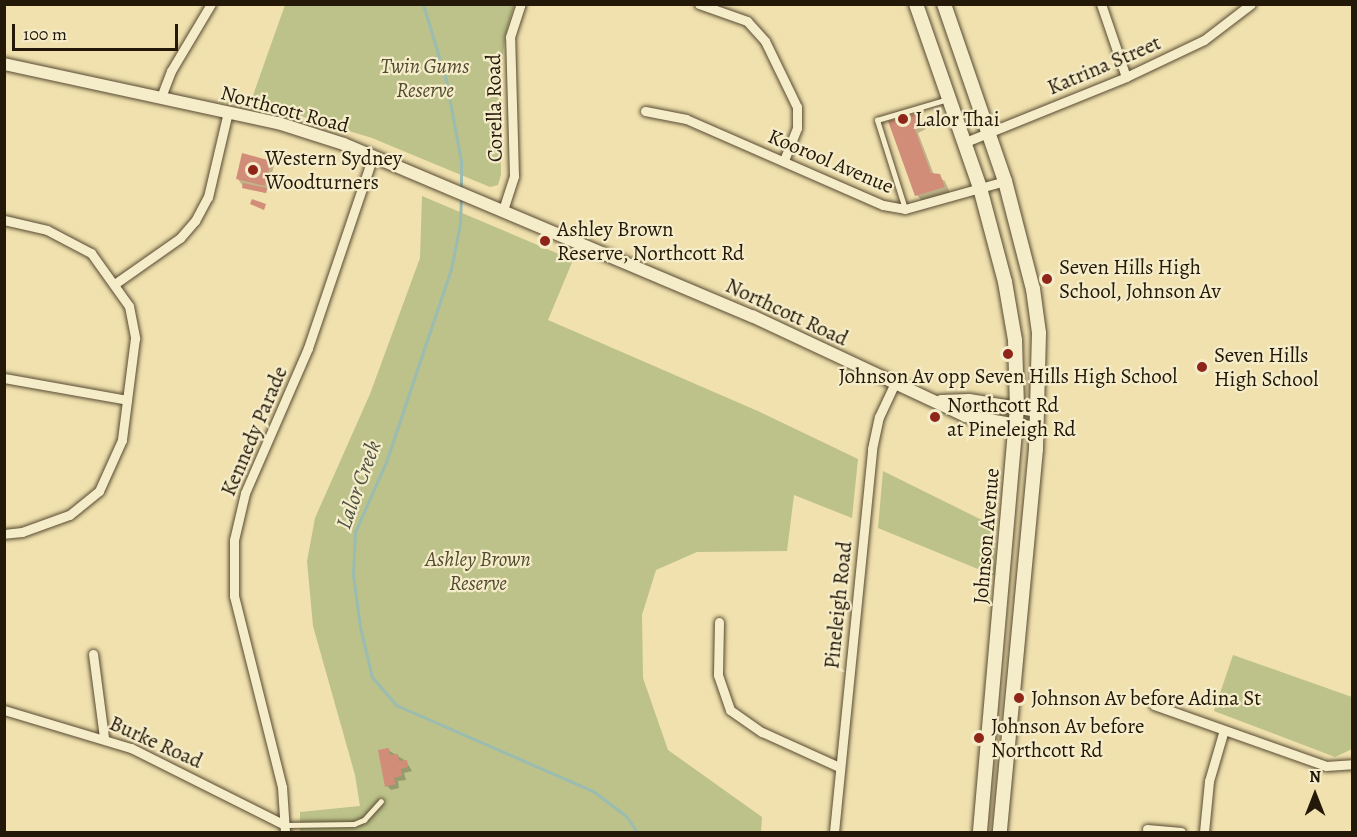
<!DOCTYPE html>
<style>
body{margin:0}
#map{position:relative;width:1357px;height:837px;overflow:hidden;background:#f0e1ae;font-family:Alegreya,serif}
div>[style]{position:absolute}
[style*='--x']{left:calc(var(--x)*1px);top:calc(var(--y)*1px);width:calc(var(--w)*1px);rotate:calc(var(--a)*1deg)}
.green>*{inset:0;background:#bcc289}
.shadow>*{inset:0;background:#0003}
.stream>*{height:3px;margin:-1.5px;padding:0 1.5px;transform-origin:1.5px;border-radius:1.5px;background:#9bbcb0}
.building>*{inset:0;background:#d28d79}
.roads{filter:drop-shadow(0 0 2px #574a32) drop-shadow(0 0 2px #574a32)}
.service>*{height:4.5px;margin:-2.25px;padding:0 2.25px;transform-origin:2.25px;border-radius:2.25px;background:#f5ecca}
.minor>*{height:9px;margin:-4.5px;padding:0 4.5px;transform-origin:4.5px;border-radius:4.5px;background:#f5ecca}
.tertiary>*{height:12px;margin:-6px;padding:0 6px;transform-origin:6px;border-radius:6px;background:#f5ecca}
.secondary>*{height:14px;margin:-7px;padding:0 7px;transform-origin:7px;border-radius:7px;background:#f5ecca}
.dots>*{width:16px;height:16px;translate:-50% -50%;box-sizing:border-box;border:3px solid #f5ecca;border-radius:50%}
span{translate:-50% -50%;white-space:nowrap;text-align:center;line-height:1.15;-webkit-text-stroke:4.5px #f5ecca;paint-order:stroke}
.street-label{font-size:21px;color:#241808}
.park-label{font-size:21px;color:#524b2f;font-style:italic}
.poi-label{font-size:21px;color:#241808}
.left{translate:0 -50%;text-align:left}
.water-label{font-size:22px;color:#4e5143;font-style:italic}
.frame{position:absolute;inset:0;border:6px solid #241808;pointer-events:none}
.north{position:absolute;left:1285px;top:765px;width:60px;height:60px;-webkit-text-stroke:4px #f5ecca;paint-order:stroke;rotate:0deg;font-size:16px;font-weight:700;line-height:24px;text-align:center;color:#241808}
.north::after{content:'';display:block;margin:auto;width:21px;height:27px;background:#241808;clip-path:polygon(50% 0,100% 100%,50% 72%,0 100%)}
.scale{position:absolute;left:12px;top:24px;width:166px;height:27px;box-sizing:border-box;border:3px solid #241808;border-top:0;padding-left:8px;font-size:18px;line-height:21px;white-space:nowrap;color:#241808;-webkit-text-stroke:4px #f5ecca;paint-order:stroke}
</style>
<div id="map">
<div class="green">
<i style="clip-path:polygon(285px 5px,514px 5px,505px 37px,499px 88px,501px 175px,498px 185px,490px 187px,372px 138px,251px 101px)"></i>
<i style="clip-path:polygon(422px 196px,573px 260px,548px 320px,760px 412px,858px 459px,852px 518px,794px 495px,787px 551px,697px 552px,656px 570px,642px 615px,643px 678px,668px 750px,762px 817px,761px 832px,300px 832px,300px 812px,360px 806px,355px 775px,313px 626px,307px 561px,315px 518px,370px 394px,420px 258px)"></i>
<i style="clip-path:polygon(883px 471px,994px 526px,995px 576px,878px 528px)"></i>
<i style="clip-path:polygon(1233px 655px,1352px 697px,1352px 749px,1335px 757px,1214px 711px)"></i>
</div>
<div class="shadow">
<i style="clip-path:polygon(917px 114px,926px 129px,918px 133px,934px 175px,945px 181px,950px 193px,922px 201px,917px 195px,890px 122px)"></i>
<i style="clip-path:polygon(270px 162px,274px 166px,266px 193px,244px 188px,238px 179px)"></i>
<i style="clip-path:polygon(388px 750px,406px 761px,412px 771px,404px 773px,406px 780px,398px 781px,399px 788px,391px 790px,387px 786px)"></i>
</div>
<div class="stream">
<i style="--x:423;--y:4;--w:79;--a:73.2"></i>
<i style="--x:446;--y:80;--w:82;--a:79.5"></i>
<i style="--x:461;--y:161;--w:29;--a:90"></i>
<i style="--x:461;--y:196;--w:28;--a:92"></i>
<i style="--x:460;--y:224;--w:46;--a:101.3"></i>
<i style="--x:451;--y:269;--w:204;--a:108.6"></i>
<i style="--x:386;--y:462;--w:77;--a:113.9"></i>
<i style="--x:355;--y:532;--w:43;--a:92.7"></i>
<i style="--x:353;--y:575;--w:52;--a:82.3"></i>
<i style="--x:360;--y:627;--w:51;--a:76.5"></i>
<i style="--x:372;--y:677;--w:37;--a:49"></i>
<i style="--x:396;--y:705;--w:215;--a:23.6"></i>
<i style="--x:593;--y:791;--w:41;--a:37.1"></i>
<i style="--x:626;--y:816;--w:19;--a:55"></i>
</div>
<div class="building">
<i style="clip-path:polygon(918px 113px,922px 124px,914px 127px,931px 173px,940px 174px,945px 187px,915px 196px,888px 121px)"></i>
<i style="clip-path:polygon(242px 153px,271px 161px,265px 186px,236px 179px)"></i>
<i style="clip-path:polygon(243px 183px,267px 188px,266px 193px,242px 188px)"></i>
<i style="clip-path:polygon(252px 199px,266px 204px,264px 210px,250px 204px)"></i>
<i style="clip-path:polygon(389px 748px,390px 755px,398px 754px,399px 761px,407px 760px,408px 767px,401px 769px,402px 776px,394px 778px,396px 784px,385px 787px,378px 750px)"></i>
</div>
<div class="roads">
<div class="service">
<i style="--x:905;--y:209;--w:93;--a:-107.5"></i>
<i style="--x:877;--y:120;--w:74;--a:-16.5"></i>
<i style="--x:285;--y:825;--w:69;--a:-0.8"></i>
<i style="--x:354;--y:824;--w:11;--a:-22"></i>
<i style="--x:364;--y:820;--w:25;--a:-48"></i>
</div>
<div class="minor">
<i style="--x:699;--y:4;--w:51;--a:19.5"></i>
<i style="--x:747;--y:21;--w:27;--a:48"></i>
<i style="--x:765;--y:41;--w:73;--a:64.1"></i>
<i style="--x:797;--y:107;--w:21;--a:90"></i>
<i style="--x:797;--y:128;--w:35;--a:112"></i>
<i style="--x:1101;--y:4;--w:77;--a:71.1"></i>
<i style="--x:161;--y:97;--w:28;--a:-69"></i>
<i style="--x:171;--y:71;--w:78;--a:-59.2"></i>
<i style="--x:645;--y:111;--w:42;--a:11"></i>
<i style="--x:686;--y:119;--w:215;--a:23.6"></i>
<i style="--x:883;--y:205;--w:22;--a:10"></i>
<i style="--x:905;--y:209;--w:104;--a:-15.6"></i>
<i style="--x:963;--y:143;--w:176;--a:-22"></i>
<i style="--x:1126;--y:77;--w:86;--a:-25.4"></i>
<i style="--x:1204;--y:40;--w:59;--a:-37.5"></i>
<i style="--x:503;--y:210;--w:36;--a:-72"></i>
<i style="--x:514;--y:176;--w:139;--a:-91.6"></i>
<i style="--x:510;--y:37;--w:35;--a:-72"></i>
<i style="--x:4;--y:220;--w:44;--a:13.1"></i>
<i style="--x:47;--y:230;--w:50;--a:27.6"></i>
<i style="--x:91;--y:253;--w:65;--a:54.4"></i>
<i style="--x:129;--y:306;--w:33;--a:79"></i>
<i style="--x:135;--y:338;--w:103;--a:97.3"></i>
<i style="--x:122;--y:440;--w:56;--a:114.3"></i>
<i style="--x:99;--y:491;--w:38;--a:141"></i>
<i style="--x:69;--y:515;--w:50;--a:160.1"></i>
<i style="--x:22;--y:532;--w:18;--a:174"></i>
<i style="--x:116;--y:283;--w:78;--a:-35.1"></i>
<i style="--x:180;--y:238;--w:23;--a:-49"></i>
<i style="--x:195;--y:221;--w:27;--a:-62"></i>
<i style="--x:208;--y:197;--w:87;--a:-76.8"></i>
<i style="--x:4;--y:378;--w:125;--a:10.1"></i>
<i style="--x:719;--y:622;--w:53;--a:91.1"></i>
<i style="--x:718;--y:675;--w:37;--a:71"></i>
<i style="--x:730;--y:710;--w:39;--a:35"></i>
<i style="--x:762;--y:732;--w:85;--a:24.4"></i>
<i style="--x:93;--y:654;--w:85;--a:82.5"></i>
<i style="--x:1154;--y:705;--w:182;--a:19.5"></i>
<i style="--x:1326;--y:766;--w:26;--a:-4"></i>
<i style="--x:4;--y:710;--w:133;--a:16.7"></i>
<i style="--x:131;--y:748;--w:172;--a:26.6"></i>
<i style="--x:1147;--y:829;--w:34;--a:5"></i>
<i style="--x:285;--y:832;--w:45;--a:-93.8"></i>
<i style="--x:282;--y:787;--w:197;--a:-104.1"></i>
<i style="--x:234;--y:596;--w:56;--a:-90"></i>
<i style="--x:234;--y:540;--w:48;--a:-76.8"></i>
<i style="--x:245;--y:493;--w:158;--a:-66.5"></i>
<i style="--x:308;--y:348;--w:203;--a:-71.3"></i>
<i style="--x:834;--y:832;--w:385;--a:-84.3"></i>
<i style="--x:872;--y:449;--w:33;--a:-78"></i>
<i style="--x:879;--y:417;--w:35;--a:-65"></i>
<i style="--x:1204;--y:832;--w:51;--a:-84.4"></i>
<i style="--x:1209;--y:781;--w:50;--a:-73.7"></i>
</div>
<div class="tertiary">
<i style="--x:4;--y:64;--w:280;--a:12.2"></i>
<i style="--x:278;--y:123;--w:69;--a:17.7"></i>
<i style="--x:344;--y:144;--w:443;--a:22.9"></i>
<i style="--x:752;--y:316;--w:235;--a:25.1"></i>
<i style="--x:965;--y:416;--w:73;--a:9.5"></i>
<i style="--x:941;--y:401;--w:28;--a:-2"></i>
<i style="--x:969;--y:400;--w:70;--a:9.1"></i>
</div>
<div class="secondary">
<i style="--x:916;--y:4;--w:195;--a:70.8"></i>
<i style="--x:980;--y:188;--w:97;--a:75.1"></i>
<i style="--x:1005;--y:282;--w:59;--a:80.2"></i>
<i style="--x:1015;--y:340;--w:68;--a:88.3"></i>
<i style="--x:1017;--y:408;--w:426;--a:95"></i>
<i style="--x:944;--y:4;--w:187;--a:71"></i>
<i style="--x:1005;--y:181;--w:112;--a:75.5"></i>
<i style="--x:1033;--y:289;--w:44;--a:82.2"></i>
<i style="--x:1039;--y:333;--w:116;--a:91.5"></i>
<i style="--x:1036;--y:449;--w:385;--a:95.4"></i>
</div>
</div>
<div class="dots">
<i style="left:903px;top:119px;background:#8f2418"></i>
<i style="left:253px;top:170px;background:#8f2418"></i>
<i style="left:545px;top:241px;background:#8f2418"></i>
<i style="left:1047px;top:279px;background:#8f2418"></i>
<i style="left:1008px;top:354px;background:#8f2418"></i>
<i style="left:1202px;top:367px;background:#8f2418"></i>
<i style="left:935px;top:417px;background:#8f2418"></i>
<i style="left:1019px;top:698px;background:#8f2418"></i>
<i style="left:979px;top:738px;background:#8f2418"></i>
</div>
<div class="street-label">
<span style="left:1104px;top:65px;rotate:-23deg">Katrina Street</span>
<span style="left:494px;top:108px;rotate:-91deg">Corella Road</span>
<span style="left:285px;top:109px;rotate:15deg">Northcott Road</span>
<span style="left:831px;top:161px;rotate:23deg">Koorool Avenue</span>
<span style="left:787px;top:312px;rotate:25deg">Northcott Road</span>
<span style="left:254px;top:431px;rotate:-67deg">Kennedy Parade</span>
<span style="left:986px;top:536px;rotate:-85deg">Johnson Avenue</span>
<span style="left:838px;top:605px;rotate:-84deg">Pineleigh Road</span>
<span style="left:156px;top:742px;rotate:24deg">Burke Road</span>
</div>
<div class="park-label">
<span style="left:425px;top:78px">Twin Gums<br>Reserve</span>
<span style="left:478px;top:571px">Ashley Brown<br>Reserve</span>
</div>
<div class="poi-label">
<span class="left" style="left:915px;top:119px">Lalor Thai</span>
<span class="left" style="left:265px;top:170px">Western Sydney<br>Woodturners</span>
<span class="left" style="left:557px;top:241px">Ashley Brown<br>Reserve, Northcott Rd</span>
<span class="left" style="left:1059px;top:279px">Seven Hills High<br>School, Johnson Av</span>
<span class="left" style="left:1214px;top:367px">Seven Hills<br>High School</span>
<span style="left:1008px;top:376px">Johnson Av opp Seven Hills High School</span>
<span class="left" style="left:947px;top:417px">Northcott Rd<br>at Pineleigh Rd</span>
<span class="left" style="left:1031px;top:698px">Johnson Av before Adina St</span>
<span class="left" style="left:991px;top:738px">Johnson Av before<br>Northcott Rd</span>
</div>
<div class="water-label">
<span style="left:359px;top:485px;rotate:-70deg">Lalor Creek</span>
</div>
<div class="frame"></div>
<div class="north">N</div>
<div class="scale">100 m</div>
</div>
